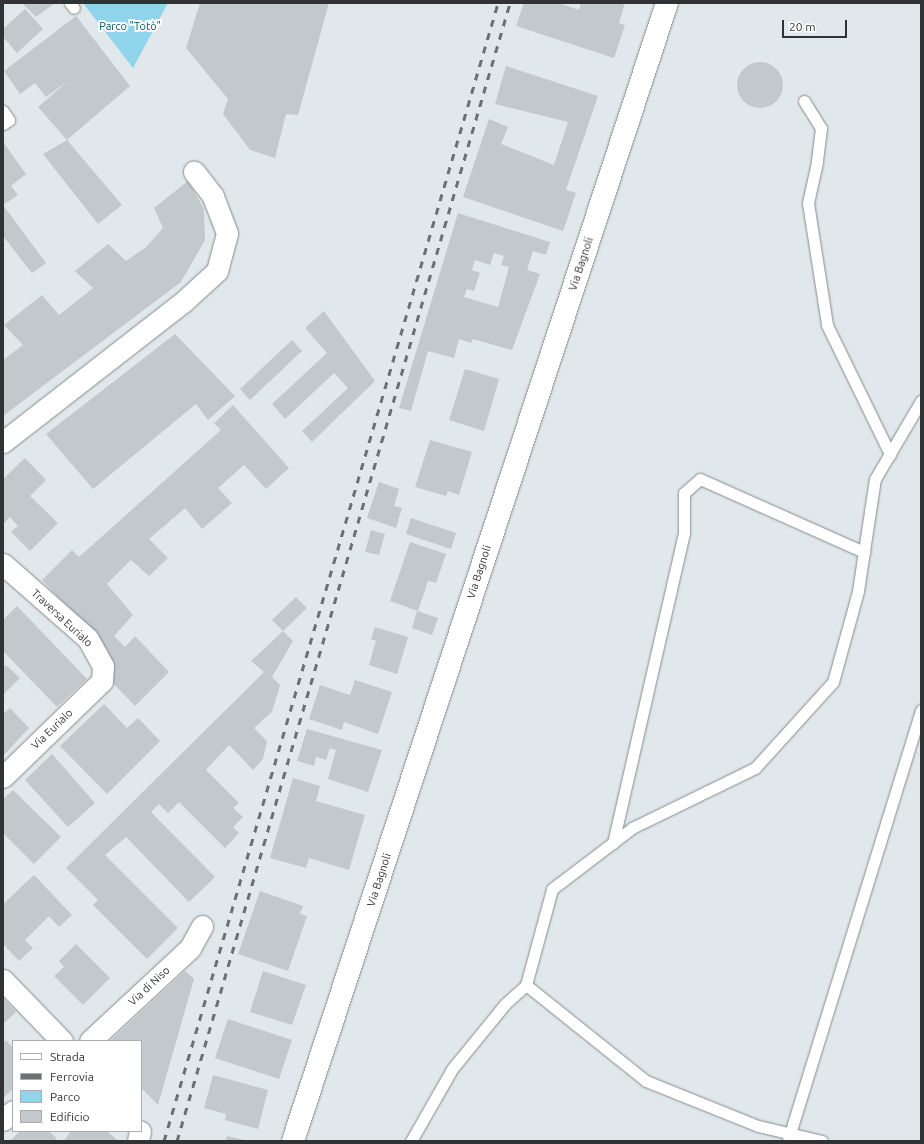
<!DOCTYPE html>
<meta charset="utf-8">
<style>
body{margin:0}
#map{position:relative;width:924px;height:1144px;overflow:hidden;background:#e1e8eb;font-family:Ubuntu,sans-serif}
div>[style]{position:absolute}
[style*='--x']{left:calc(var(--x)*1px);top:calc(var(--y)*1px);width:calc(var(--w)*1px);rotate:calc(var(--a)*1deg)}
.green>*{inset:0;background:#90d4ec}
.building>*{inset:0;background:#c2c8cc}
.round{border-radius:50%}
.roads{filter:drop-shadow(0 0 1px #858b8d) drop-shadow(0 0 1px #858b8d)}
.service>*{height:11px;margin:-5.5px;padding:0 5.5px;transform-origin:5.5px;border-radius:5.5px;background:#fff}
.minor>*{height:21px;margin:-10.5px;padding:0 10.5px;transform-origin:10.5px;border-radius:10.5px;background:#fff}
.tertiary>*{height:22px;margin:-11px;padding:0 11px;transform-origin:11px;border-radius:11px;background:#fff}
.rail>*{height:3px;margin-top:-1.5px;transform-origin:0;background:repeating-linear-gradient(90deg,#6c7072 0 7px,transparent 0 14px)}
span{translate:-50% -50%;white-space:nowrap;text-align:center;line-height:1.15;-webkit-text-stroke:4px #fff;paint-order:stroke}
.park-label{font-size:11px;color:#054e61}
.street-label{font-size:11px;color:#303334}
.frame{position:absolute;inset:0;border:4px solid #303334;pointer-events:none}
.legend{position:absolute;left:12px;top:1040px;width:130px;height:92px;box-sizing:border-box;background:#fff;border:1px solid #acadae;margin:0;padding:5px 7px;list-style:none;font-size:12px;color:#303334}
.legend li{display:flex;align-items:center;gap:8px;height:20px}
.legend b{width:20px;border:1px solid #acadae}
.scale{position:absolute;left:782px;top:20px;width:65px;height:18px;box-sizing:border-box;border:2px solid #303334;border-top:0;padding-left:5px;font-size:12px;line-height:14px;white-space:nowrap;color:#303334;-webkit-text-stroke:3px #fff;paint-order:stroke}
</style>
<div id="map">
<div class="green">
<i style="clip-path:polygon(83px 3px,168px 3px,133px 68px)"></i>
</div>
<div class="building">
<i style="clip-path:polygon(22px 3px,55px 3px,36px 17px)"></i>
<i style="clip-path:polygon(200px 3px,329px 3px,298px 115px,286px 114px,275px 158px,250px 150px,223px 114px,228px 99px,186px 48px)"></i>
<i style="clip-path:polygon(524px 3px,559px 3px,579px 10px,581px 3px,625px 3px,619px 23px,625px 25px,614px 58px,516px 26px)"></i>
<i style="clip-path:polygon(25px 9px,43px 29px,17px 53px,3px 37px,3px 29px)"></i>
<i style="clip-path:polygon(76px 16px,130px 86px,67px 140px,38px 107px,68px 81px,46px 97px,35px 83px,20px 94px,4px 71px)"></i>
<i class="round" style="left:737px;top:62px;width:46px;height:46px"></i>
<i style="clip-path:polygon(506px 66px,598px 96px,566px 190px,576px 193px,563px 231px,463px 197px,489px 119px,508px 127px,501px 144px,554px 165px,568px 122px,495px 104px)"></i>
<i style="clip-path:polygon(67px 140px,122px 205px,98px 224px,43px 154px)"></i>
<i style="clip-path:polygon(3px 142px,26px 174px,11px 186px,18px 195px,3px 205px,46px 263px,32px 273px,3px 236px)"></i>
<i style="clip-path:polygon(188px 181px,204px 209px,205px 240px,181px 282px,3px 416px,3px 360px,23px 345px,4px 325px,42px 295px,59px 315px,93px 288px,75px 271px,108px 244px,126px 261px,145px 248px,163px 228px,154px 208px)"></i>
<i style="clip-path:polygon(evenodd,458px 213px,550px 242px,546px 255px,533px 251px,527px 270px,540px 274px,512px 350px,473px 339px,471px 343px,459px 339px,454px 358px,428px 351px,411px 411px,399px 408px,458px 213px,494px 253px,504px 256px,501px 265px,509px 267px,498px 307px,464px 297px,467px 289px,474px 291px,480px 273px,472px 270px,475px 260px,490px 265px,494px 253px)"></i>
<i style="clip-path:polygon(324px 311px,375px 381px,312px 442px,302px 431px,348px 388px,334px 373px,285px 419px,272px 404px,327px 353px,305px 328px)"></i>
<i style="clip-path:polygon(175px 334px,235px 396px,208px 420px,196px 404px,93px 489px,46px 434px)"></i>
<i style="clip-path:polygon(292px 340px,302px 351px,250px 400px,240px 389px)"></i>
<i style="clip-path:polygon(465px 369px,499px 379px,484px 431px,449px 420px)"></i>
<i style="clip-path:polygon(233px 405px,289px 468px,266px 489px,244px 465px,218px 488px,232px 503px,202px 529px,185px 508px,149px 539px,168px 558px,149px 576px,131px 560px,107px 584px,133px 615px,114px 636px,125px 647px,135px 636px,169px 672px,135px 706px,105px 675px,103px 656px,108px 651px,42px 580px,72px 550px,79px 557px,221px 430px,214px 423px)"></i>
<i style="clip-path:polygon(430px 440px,472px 452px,459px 495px,448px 491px,446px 496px,415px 487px)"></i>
<i style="clip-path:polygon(25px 458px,46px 480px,30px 496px,58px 523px,30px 551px,11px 532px,18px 526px,10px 517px,3px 524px,3px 479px)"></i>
<i style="clip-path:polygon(379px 482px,399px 489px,394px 506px,402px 508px,396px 528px,367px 518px)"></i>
<i style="clip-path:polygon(411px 518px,456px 533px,451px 549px,406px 534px)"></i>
<i style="clip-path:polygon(371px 530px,385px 534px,379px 555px,365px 552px)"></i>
<i style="clip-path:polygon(410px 542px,446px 554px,436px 583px,428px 581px,418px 611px,390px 601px)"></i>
<i style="clip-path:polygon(296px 597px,307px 608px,283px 631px,272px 620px)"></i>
<i style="clip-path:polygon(17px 606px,87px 679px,57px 707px,3px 651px,3px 620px)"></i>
<i style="clip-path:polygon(417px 611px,438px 618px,432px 635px,412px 628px)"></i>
<i style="clip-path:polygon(375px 627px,408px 637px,397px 674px,369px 665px,376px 641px,371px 639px)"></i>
<i style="clip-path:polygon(283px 631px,293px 641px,272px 677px,280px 685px,272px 712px,254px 728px,267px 741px,263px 759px,253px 770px,229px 745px,206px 770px,239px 803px,233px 808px,243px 817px,233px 827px,239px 833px,225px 848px,179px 802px,168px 813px,159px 804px,151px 812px,215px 877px,189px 902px,126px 837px,105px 855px,178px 928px,147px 959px,93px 905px,98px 900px,66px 868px,264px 672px,251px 661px)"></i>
<i style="clip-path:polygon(6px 665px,20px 678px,3px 695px,3px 668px)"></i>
<i style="clip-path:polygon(355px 680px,392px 692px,378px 734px,344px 722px,342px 730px,309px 719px,320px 685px,350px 695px)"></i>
<i style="clip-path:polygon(104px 704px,127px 728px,138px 718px,160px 741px,107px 794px,60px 746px)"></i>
<i style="clip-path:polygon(10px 708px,29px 728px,3px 756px,3px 714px)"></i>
<i style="clip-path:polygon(307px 729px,382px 750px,368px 792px,328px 779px,336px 750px,330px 748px,326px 760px,316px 757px,314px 766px,297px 761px)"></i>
<i style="clip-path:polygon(52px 754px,95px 803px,68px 827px,25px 780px)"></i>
<i style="clip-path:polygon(293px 778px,320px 786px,316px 801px,365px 815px,349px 870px,309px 858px,306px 868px,270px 858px)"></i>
<i style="clip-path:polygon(13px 790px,61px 837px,34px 864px,3px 833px,3px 799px)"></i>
<i style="clip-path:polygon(34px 875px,72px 915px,59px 927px,49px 916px,25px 940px,33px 948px,19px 961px,3px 944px,3px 904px)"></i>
<i style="clip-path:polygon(260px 891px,303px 906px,300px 914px,307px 916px,288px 971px,238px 954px)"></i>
<i style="clip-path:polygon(76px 944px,110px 978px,83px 1005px,54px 976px,64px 967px,59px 961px)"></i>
<i style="clip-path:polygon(185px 971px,194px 979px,158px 1105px,141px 1088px,141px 1041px,110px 1041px)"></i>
<i style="clip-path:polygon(263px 971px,306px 985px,292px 1025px,250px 1012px)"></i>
<i style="clip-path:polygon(3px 998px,16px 1012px,3px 1024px)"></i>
<i style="clip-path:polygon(228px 1019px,292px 1040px,279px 1079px,215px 1058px)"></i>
<i style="clip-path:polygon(6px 1040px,13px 1048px,13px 1089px,3px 1098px,3px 1043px)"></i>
<i style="clip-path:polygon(213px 1075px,268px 1090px,258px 1129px,225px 1120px,226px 1114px,204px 1108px)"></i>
<i style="clip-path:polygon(20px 1131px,49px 1131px,57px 1139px,54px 1141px,10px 1141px)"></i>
<i style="clip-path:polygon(71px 1131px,107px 1131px,118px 1141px,64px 1141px)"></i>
<i style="clip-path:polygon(227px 1136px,245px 1140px,245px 1141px,225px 1141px)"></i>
</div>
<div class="roads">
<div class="service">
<i style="--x:70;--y:3;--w:6;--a:51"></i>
<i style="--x:804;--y:101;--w:32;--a:58"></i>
<i style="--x:821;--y:128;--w:34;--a:97"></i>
<i style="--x:817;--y:162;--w:42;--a:102.4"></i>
<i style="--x:808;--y:203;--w:123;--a:81.1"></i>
<i style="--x:827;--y:325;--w:144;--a:64"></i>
<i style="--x:3;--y:111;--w:11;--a:56"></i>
<i style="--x:9;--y:120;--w:7;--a:146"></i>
<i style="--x:613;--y:843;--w:318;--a:-77.1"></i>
<i style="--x:684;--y:533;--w:40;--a:-90"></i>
<i style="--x:684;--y:493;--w:21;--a:-41"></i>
<i style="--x:700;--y:479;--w:180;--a:24"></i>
<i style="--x:788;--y:1140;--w:450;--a:-72.8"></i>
<i style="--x:411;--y:1141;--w:83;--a:-60.3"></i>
<i style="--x:452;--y:1069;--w:84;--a:-50.8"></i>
<i style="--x:505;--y:1004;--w:28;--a:-42"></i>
<i style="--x:822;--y:1141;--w:66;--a:-166.8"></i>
<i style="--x:758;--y:1126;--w:121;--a:-158.1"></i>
<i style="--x:646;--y:1081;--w:154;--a:-141.3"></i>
<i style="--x:526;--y:985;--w:99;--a:-74.8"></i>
<i style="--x:552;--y:889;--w:101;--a:-37.3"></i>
<i style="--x:632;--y:828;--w:137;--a:-26"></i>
<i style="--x:755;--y:768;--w:116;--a:-47.8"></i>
<i style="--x:833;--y:682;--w:94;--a:-74.6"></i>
<i style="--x:858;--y:591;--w:113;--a:-81.4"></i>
<i style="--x:875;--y:479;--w:91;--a:-59.5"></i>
</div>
<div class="minor">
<i style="--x:3;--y:442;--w:228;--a:-37.9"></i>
<i style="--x:183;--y:302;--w:46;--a:-42.4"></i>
<i style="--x:217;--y:271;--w:39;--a:-75"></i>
<i style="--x:227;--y:233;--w:40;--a:-111"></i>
<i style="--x:213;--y:196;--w:31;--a:-128"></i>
<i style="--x:3;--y:564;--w:113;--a:41.4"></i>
<i style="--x:88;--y:639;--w:31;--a:61"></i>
<i style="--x:103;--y:666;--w:15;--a:94"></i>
<i style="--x:102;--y:681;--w:138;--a:135.9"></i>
<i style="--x:3;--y:980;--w:85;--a:46"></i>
<i style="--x:90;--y:1041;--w:137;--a:-42.9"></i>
<i style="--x:190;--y:948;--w:25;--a:-61"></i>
<i style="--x:3;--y:1120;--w:13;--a:-42"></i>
<i style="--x:138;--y:1141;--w:10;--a:-79"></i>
</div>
<div class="tertiary">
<i style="--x:293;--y:1141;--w:1198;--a:-71.81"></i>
</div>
</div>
<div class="rail">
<i style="--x:164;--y:1141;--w:1186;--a:-73.64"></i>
<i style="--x:177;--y:1141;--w:1186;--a:-73.69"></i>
</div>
<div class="park-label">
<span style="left:130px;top:26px">Parco "Totò"</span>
</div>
<div class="street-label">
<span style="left:581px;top:264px;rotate:-72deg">Via Bagnoli</span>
<span style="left:479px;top:572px;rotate:-72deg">Via Bagnoli</span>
<span style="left:62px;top:618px;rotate:43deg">Traversa Eurialo</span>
<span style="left:52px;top:729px;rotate:-44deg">Via Eurialo</span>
<span style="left:379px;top:880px;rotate:-72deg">Via Bagnoli</span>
<span style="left:149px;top:986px;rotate:-43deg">Via di Niso</span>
</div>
<div class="frame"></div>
<ul class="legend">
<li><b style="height:5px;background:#fff"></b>Strada</li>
<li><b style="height:5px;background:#6c7072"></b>Ferrovia</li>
<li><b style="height:11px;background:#90d4ec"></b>Parco</li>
<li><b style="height:11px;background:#c2c8cc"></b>Edificio</li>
</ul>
<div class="scale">20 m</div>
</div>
